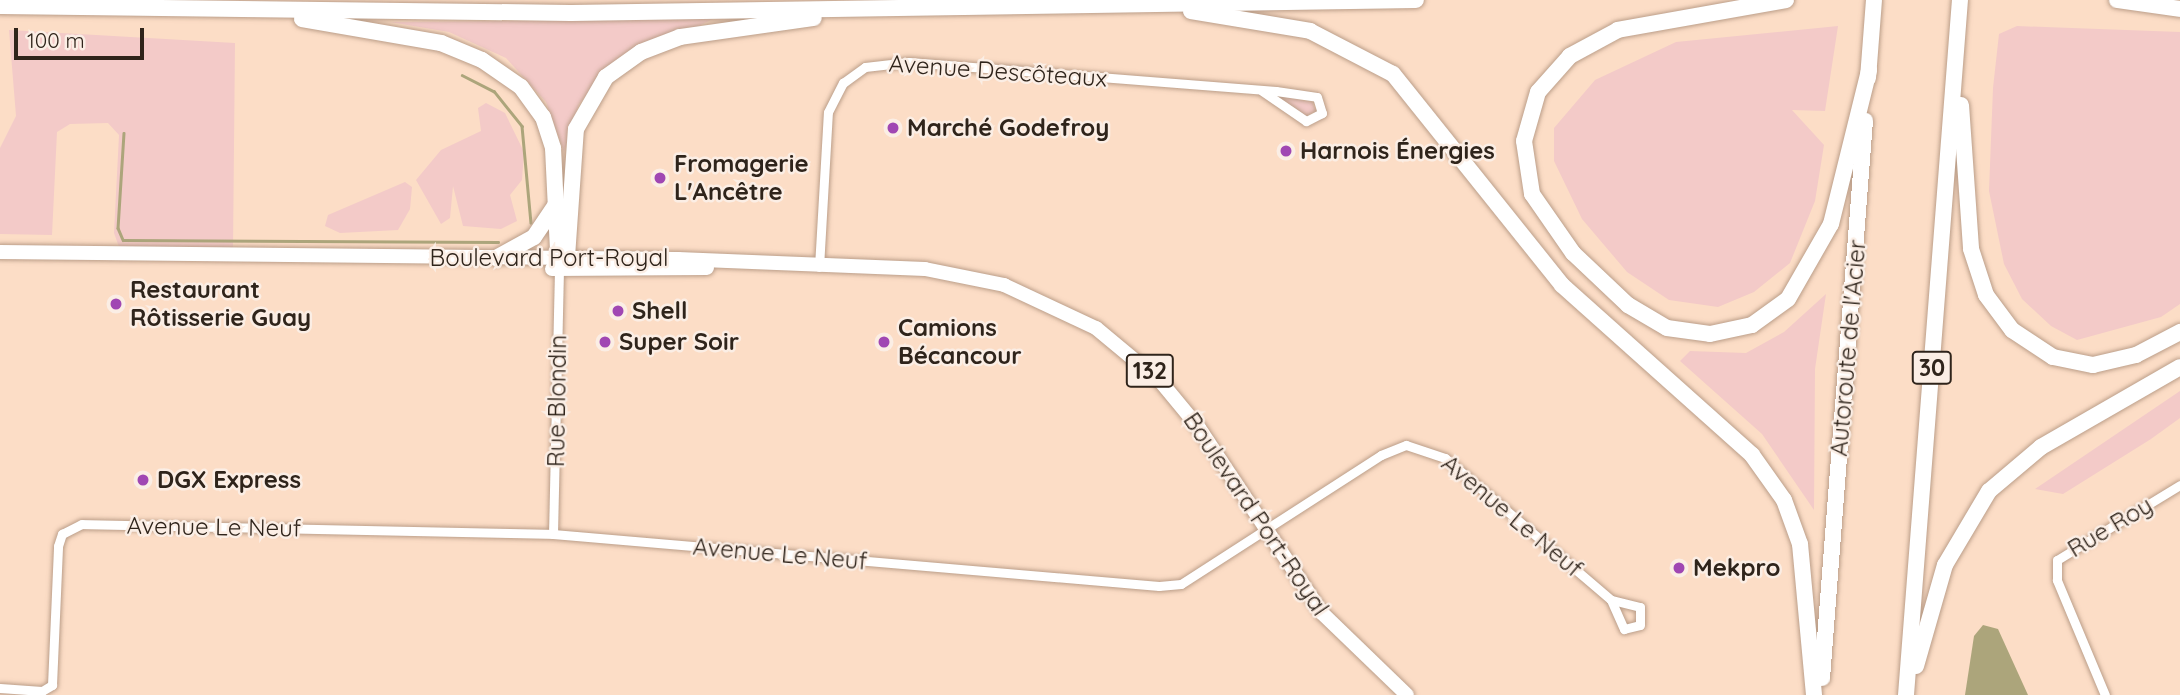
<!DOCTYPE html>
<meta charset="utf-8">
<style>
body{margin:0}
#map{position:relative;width:2180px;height:695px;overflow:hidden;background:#fcddc6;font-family:Quicksand,sans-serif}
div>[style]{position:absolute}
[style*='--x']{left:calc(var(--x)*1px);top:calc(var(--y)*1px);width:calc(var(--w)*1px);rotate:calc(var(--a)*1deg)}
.green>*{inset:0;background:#f3cac8}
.water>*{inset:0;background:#aca57b}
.stream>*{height:2.5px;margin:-1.25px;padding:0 1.25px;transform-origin:1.25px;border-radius:1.25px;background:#aca57b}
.roads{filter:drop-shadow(0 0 2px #bb9e89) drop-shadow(0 0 2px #bb9e89)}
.minor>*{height:9px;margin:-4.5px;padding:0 4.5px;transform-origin:4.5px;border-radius:4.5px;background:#fff}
.primary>*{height:14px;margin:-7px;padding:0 7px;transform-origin:7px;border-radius:7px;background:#fff}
.motorway>*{height:16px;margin:-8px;padding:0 8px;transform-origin:8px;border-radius:8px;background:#fff}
.dots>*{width:19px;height:19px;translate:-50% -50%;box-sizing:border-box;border:4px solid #fbeee5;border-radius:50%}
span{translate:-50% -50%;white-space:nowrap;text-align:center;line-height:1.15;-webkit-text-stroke:5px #fbeee5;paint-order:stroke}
.shield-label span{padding:2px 5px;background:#fbeee5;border:2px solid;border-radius:5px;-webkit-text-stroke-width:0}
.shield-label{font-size:23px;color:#2f241b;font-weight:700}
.street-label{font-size:24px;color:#2f241b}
.poi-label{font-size:24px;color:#2f241b;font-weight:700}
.left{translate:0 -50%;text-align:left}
.scale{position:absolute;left:14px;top:28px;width:130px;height:32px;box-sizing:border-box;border:4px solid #2f241b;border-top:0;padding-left:9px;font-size:21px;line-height:24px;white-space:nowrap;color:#2f241b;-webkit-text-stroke:5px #fbeee5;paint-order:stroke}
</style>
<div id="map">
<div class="green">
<i style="clip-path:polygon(713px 19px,608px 69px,579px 104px,564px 152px,546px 102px,506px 58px,449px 32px,390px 22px)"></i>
<i style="clip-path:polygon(1838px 26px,1825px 111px,1792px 110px,1824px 145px,1815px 201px,1790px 263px,1754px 292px,1718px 307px,1669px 300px,1627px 272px,1582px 219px,1554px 161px,1554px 128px,1595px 80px,1676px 42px)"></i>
<i style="clip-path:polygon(2017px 26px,2180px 32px,2180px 304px,2161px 317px,2077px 340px,2051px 326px,2022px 299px,2004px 264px,1989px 191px,1993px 88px,1999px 34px)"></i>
<i style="clip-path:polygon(9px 30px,235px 43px,233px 249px,119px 247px,114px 233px,119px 135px,108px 123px,70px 124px,57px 132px,52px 235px,0 234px,0 148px,16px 116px)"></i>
<i style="clip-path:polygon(1276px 95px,1312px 102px,1316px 111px,1306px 116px)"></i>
<i style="clip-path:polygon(486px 103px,505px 113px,524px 152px,522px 180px,510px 195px,517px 221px,501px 229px,463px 226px,453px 186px,450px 218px,441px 224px,416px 180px,441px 150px,481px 131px,478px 108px)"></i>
<i style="clip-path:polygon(405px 182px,412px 187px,410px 209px,398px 230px,340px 233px,325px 226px,328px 215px)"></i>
<i style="clip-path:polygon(1826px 294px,1815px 369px,1814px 510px,1762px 434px,1680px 361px,1690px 351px,1746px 353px,1784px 332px)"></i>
<i style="clip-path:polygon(2180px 391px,2180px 418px,2151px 439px,2063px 494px,2035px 489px)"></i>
</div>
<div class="water">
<i style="clip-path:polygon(1983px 625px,1998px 629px,2028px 695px,1965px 695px,1974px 636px)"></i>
</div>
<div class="stream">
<i style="--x:462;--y:75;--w:36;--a:27"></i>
<i style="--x:494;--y:91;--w:45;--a:51.3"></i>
<i style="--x:522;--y:126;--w:97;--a:84.7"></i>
<i style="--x:124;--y:133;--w:95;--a:93.6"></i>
<i style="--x:118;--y:228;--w:13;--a:67"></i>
<i style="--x:123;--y:240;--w:375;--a:0.3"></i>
</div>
<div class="roads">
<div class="minor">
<i style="--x:819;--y:267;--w:155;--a:-86.7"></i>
<i style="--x:828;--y:112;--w:33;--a:-63"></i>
<i style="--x:843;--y:83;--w:27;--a:-36"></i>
<i style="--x:865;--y:67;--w:44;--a:-6.5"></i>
<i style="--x:909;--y:62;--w:368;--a:4.5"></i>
<i style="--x:1276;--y:91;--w:41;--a:8.3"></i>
<i style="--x:1317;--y:97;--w:17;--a:73"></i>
<i style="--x:1322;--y:113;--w:18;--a:153"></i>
<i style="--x:1306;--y:121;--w:53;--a:-145.7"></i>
<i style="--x:553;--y:534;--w:265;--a:-88.7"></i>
<i style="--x:0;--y:688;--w:42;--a:4.1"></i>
<i style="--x:42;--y:691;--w:12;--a:-31"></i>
<i style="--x:52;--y:685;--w:139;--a:-87.5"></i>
<i style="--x:58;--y:546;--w:13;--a:-72"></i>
<i style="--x:62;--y:534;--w:22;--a:-27"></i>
<i style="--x:82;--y:524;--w:471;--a:1.2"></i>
<i style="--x:553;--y:534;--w:608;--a:4.9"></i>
<i style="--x:1159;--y:586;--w:22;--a:-5"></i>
<i style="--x:1181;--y:584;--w:238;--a:-32.8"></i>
<i style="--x:1381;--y:455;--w:27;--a:-22"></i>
<i style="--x:1406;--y:445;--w:41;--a:18.4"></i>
<i style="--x:1445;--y:458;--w:218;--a:40.5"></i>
<i style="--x:1611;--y:600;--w:32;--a:66"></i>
<i style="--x:1624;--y:629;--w:16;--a:-14"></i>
<i style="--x:1640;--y:625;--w:18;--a:-90"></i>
<i style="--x:1640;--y:607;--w:30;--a:-166"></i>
<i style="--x:2105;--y:695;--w:125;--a:-112.7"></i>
<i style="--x:2057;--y:580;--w:20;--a:-90"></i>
<i style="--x:2057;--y:560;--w:144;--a:-31.4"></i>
</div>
<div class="primary">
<i style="--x:0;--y:252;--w:678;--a:0.59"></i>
<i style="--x:678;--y:259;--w:247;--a:2.3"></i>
<i style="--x:925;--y:269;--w:81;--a:11.4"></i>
<i style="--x:1004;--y:285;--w:102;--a:25.1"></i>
<i style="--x:1096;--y:328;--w:85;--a:39.7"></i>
<i style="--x:1161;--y:382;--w:60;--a:50.4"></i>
<i style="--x:1199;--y:428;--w:222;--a:56.4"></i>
<i style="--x:1322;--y:613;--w:118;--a:44"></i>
<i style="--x:552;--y:269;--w:155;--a:-0.4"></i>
</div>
<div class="motorway">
<i style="--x:1786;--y:0;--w:171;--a:169.9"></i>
<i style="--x:1618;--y:30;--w:55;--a:151.6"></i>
<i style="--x:1570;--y:56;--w:48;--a:131.6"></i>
<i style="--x:1538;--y:92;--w:51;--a:105.9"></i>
<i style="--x:1524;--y:141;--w:54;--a:81.4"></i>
<i style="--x:1532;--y:194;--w:72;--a:55.2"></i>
<i style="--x:1573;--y:253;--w:76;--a:43.4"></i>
<i style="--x:1628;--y:305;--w:45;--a:30.5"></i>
<i style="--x:1667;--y:328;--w:43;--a:7.9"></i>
<i style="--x:1710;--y:334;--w:43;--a:-12.1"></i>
<i style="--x:1752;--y:325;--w:44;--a:-35.8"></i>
<i style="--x:1788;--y:299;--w:86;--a:-60.2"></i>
<i style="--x:1831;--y:224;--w:159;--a:-76.1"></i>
<i style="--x:2117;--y:0;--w:64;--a:8.1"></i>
<i style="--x:0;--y:6;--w:571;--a:0.7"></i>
<i style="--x:571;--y:13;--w:845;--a:-0.88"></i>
<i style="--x:1191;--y:11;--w:121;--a:9.5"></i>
<i style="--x:1310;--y:31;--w:93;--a:27.4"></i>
<i style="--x:1393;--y:74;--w:270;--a:51.3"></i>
<i style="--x:1562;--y:285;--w:255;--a:41.8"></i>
<i style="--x:1752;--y:455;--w:55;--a:54.6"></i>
<i style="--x:1784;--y:500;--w:47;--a:70"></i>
<i style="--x:1800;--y:544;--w:152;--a:84.7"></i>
<i style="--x:302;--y:19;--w:141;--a:9.8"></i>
<i style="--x:441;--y:43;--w:44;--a:22.5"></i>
<i style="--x:482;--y:60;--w:47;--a:34.7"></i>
<i style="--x:521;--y:87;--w:37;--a:54"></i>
<i style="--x:543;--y:117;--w:33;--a:72"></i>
<i style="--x:553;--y:148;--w:121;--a:87.2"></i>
<i style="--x:1868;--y:78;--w:78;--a:-85.6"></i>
<i style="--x:1961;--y:105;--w:144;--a:86"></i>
<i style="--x:1971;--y:249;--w:48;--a:71.9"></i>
<i style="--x:1986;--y:295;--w:44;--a:53.4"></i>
<i style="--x:2012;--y:330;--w:49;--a:33.4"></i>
<i style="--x:2053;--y:357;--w:41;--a:11.3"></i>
<i style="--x:2093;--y:365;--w:44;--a:-13.1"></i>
<i style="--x:2136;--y:355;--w:50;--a:-27.6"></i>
<i style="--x:496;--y:258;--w:43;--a:-28.9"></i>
<i style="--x:534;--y:237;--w:37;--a:-56"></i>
<i style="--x:559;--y:269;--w:14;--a:-56"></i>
<i style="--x:567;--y:257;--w:128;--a:-86"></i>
<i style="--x:576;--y:129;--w:60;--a:-60"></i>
<i style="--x:606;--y:77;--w:43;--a:-35.5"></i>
<i style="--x:641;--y:52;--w:42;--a:-21"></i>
<i style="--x:680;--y:37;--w:135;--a:-8.1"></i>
<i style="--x:1916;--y:666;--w:105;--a:-74"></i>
<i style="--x:1945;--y:565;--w:86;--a:-59.3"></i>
<i style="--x:1989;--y:491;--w:68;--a:-40.2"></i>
<i style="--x:2041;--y:447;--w:160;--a:-29.9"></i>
<i style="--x:1822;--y:678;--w:559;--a:-85.59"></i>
<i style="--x:1906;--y:695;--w:697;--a:-85.56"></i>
</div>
</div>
<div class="dots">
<i style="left:893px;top:128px;background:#a047b3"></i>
<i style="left:1286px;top:151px;background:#a047b3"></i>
<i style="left:660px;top:178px;background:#a047b3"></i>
<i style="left:116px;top:304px;background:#a047b3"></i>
<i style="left:618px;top:311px;background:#a047b3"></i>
<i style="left:605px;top:342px;background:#a047b3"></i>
<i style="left:884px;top:342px;background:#a047b3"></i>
<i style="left:143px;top:480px;background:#a047b3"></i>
<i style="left:1679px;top:568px;background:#a047b3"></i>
</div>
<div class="shield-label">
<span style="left:1932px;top:368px">30</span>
<span style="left:1150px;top:371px">132</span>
</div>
<div class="street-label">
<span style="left:998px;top:71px;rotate:4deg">Avenue Descôteaux</span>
<span style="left:549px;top:258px">Boulevard Port-Royal</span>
<span style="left:1848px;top:348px;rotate:-85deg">Autoroute de l'Acier</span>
<span style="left:557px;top:401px;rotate:-89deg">Rue Blondin</span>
<span style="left:1256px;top:514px;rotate:56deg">Boulevard Port-Royal</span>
<span style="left:1512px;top:516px;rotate:40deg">Avenue Le Neuf</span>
<span style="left:214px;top:527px;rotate:1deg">Avenue Le Neuf</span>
<span style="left:2110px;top:527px;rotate:-31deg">Rue Roy</span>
<span style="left:780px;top:554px;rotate:5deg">Avenue Le Neuf</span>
</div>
<div class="poi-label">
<span class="left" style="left:907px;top:128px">Marché Godefroy</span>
<span class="left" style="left:1300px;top:151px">Harnois Énergies</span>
<span class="left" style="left:674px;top:178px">Fromagerie<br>L'Ancêtre</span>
<span class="left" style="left:130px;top:304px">Restaurant<br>Rôtisserie Guay</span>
<span class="left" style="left:632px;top:311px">Shell</span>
<span class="left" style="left:898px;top:342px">Camions<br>Bécancour</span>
<span class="left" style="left:619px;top:342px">Super Soir</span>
<span class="left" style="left:157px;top:480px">DGX Express</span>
<span class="left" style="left:1693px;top:568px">Mekpro</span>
</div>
<div class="scale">100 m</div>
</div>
